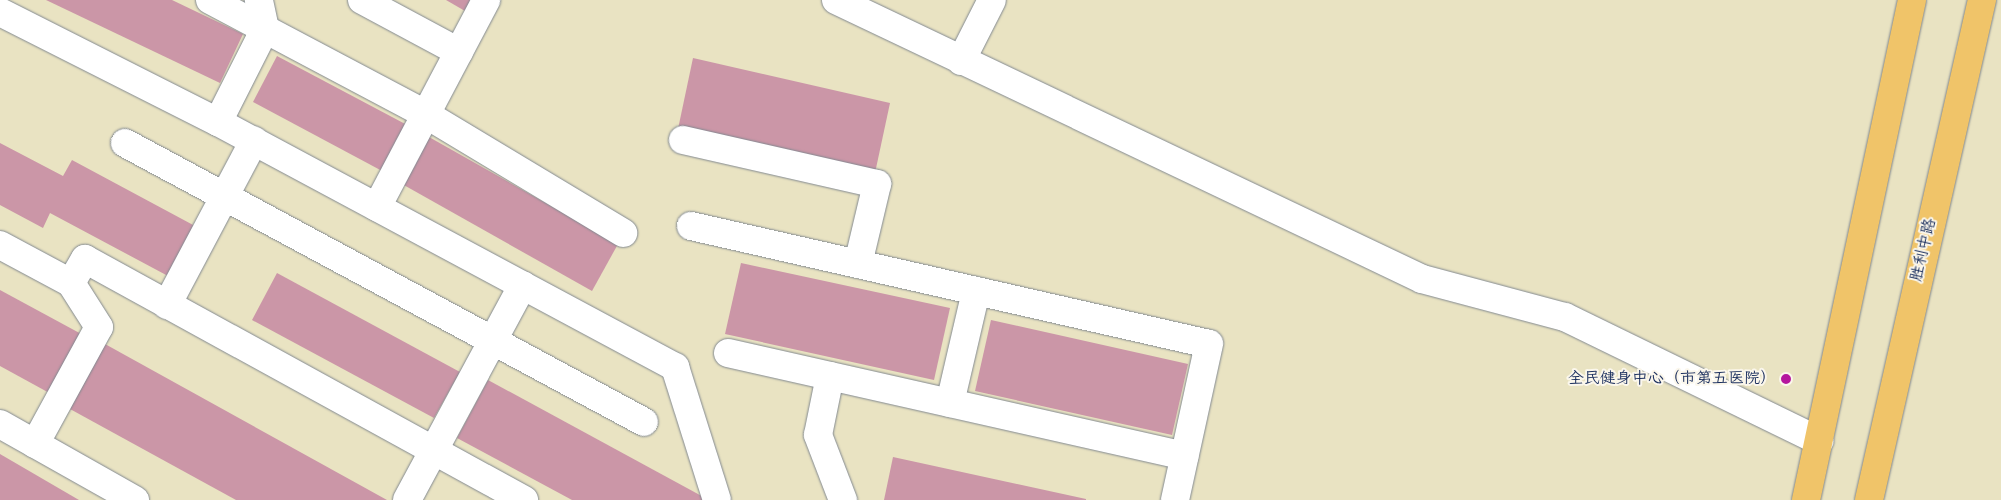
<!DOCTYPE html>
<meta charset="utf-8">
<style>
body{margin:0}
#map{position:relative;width:2001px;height:500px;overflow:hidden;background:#e9e3c2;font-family:"Indie Flower","LXGW WenKai TC",sans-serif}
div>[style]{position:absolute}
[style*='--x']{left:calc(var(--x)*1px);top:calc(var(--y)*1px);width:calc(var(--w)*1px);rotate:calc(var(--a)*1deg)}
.building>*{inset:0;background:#cb96a7}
.roads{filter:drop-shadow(0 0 1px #828990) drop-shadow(0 0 1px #828990)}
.minor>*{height:28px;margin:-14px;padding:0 14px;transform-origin:14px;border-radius:14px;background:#fff}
.trunk>*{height:28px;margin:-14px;padding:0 14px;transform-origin:14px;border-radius:14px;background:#f0c469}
.dots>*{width:14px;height:14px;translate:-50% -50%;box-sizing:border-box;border:2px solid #fbf7ec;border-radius:50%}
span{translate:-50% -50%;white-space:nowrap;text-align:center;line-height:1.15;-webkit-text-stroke:4px #fbf7ec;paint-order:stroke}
.street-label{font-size:16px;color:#1b2f5e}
.poi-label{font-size:16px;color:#1b2f5e}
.right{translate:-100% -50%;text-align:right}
</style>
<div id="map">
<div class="building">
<i style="clip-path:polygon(46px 0,172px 0,243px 34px,220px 83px)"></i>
<i style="clip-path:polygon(446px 0,471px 0,465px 11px)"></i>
<i style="clip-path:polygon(277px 56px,409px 126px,384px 172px,253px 102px)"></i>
<i style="clip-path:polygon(693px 58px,890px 103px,875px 173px,678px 129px)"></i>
<i style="clip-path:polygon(429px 137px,618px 244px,592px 291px,402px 184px)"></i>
<i style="clip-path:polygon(0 143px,63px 176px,72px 160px,195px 226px,168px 276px,50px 213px,43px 228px,0 205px)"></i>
<i style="clip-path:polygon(741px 263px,950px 308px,934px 380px,725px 334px)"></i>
<i style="clip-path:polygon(277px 273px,460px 372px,434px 418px,252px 320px)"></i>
<i style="clip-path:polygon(0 290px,85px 336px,53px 395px,0 366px)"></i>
<i style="clip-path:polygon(991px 320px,1188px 364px,1172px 435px,975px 391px)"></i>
<i style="clip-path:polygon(105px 344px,387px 500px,236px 500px,70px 409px)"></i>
<i style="clip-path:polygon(488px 380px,709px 500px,572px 500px,457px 438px)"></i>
<i style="clip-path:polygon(0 454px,79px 500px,0 500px)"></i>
<i style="clip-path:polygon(893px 457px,1086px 499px,1086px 500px,884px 500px)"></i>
</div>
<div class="roads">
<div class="minor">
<i style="--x:210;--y:0;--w:246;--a:27.9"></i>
<i style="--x:427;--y:115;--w:229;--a:31"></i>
<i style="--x:362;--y:0;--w:110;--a:28.2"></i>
<i style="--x:836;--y:0;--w:649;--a:25.46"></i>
<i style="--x:1422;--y:279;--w:148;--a:14.9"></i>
<i style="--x:1565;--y:317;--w:283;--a:26"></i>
<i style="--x:0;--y:12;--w:244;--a:26.8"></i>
<i style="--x:218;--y:122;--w:519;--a:28.2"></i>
<i style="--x:675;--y:367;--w:139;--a:72.5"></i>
<i style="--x:961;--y:61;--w:68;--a:-63.1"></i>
<i style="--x:218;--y:122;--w:104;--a:-63.2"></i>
<i style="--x:265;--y:29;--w:30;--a:-102"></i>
<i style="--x:683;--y:140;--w:199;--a:12.8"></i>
<i style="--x:877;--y:184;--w:82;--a:103.4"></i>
<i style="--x:125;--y:143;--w:589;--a:28.26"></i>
<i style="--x:377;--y:207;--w:234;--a:-62.2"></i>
<i style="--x:691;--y:226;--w:531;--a:12.83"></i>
<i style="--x:1209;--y:344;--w:160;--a:102.3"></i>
<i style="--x:0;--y:245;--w:81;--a:28.2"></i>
<i style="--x:71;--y:283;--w:28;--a:-60"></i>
<i style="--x:85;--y:259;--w:501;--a:28.77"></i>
<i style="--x:167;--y:305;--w:186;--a:-62.1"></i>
<i style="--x:728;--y:353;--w:468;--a:12.7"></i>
<i style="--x:830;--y:376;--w:60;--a:101.5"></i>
<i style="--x:818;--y:435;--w:70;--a:69"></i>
<i style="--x:950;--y:403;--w:115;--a:-76.9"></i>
<i style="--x:0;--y:424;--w:155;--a:29.4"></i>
<i style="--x:35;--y:444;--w:133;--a:-61.3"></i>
<i style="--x:99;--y:327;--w:52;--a:-122.5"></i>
<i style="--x:407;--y:500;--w:244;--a:-61.7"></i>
</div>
<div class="trunk">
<i style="--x:1806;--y:500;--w:511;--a:-78.03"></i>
<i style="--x:1869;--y:500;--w:513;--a:-77.27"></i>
</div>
</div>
<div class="dots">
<i style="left:1786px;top:379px;background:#b5179e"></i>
</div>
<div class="street-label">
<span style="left:1924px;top:250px;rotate:-77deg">胜利中路</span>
</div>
<div class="poi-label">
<span class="right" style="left:1776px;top:379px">全民健身中心（市第五医院）</span>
</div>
</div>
